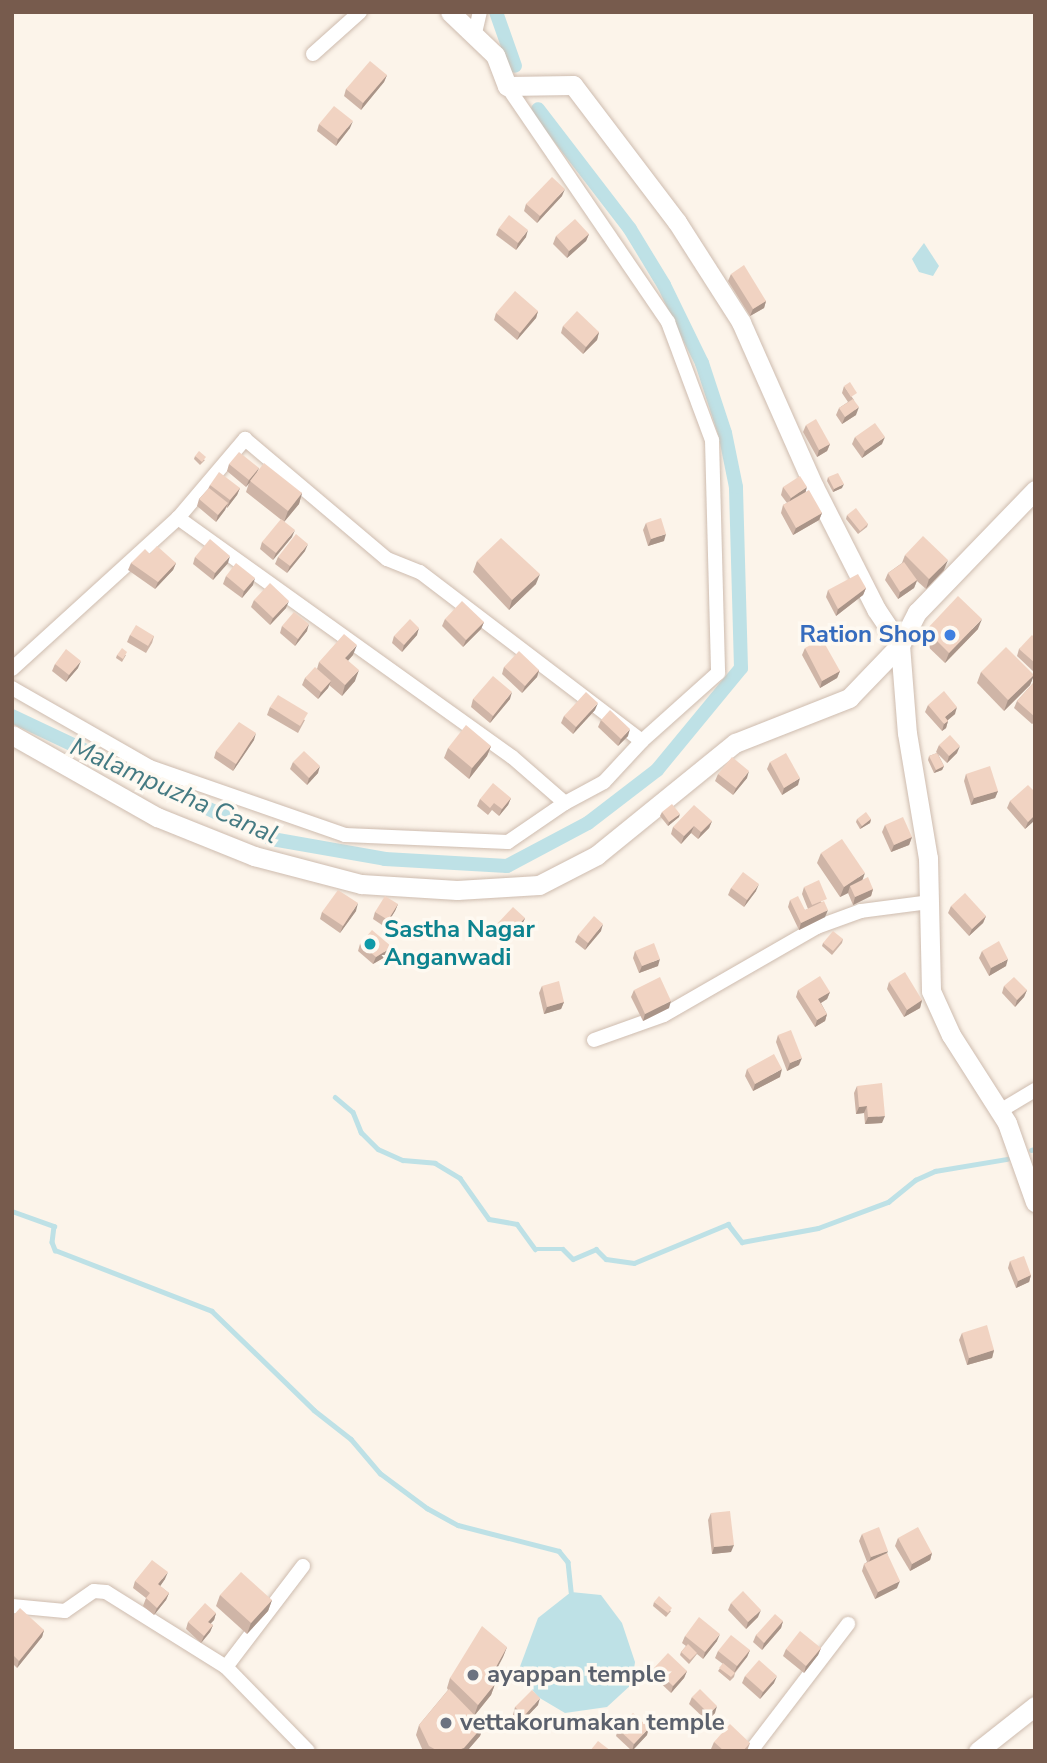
<!DOCTYPE html>
<style>
body{margin:0}
#map{position:relative;width:1047px;height:1763px;overflow:hidden;background:#fcf4ea;font-family:"Nunito Sans",sans-serif}
div>[style]{position:absolute}
[style*='--x']{left:calc(var(--x)*1px);top:calc(var(--y)*1px);width:calc(var(--w)*1px);rotate:calc(var(--a)*1deg)}
.water>*{inset:0;background:#bee1e6}
.stream>*{height:4.5px;margin:-2.25px;padding:0 2.25px;transform-origin:2.25px;border-radius:2.25px;background:#bee1e6}
.canal>*{height:14px;margin:-7px;padding:0 7px;transform-origin:7px;border-radius:7px;background:#bee1e6}
.roads{filter:drop-shadow(0 0 2px #cebcaf) drop-shadow(0 0 2px #cebcaf)}
.street>*{height:14px;margin:-7px;padding:0 7px;transform-origin:7px;border-radius:7px;background:#fff}
.secondary>*{height:19px;margin:-9.5px;padding:0 9.5px;transform-origin:9.5px;border-radius:9.5px;background:#fff}
.wall>*{inset:0;background:#cfb5a7}
.shaded-wall>*{inset:0;background:#a99488}
.building>*{inset:0;background:#f1d3c2}
.dots>*{width:19px;height:19px;translate:-50% -50%;box-sizing:border-box;border:4px solid #fef9f1;border-radius:50%}
span{translate:-50% -50%;white-space:nowrap;text-align:center;line-height:1.15;-webkit-text-stroke:7px #fef9f1;paint-order:stroke}
.shop-label{font-size:24px;color:#366cbe;font-weight:700}
.right{translate:-100% -50%;text-align:right}
.culture-label{font-size:24px;color:#0d838f;font-weight:700}
.left{translate:0 -50%;text-align:left}
.worship-label{font-size:24px;color:#5b616d;font-weight:700}
.water-label{font-size:26px;color:#447a82;font-style:italic}
.frame{position:absolute;inset:0;border:14px solid #775b4d;pointer-events:none}
</style>
<div id="map">
<div class="water">
<i style="clip-path:polygon(924px 243px,939px 266px,933px 276px,919px 272px,912px 259px)"></i>
<i style="clip-path:polygon(571px 1592px,601px 1595px,622px 1623px,635px 1662px,632px 1684px,607px 1707px,565px 1713px,538px 1697px,518px 1672px,538px 1618px)"></i>
</div>
<div class="stream">
<i style="--x:335;--y:1097;--w:23;--a:40"></i>
<i style="--x:353;--y:1112;--w:22;--a:68"></i>
<i style="--x:361;--y:1132;--w:24;--a:45"></i>
<i style="--x:378;--y:1149;--w:27;--a:24"></i>
<i style="--x:403;--y:1160;--w:32;--a:5"></i>
<i style="--x:435;--y:1163;--w:29;--a:31"></i>
<i style="--x:460;--y:1178;--w:50;--a:54.7"></i>
<i style="--x:489;--y:1219;--w:28;--a:10"></i>
<i style="--x:517;--y:1224;--w:31;--a:54"></i>
<i style="--x:535;--y:1249;--w:28;--a:0"></i>
<i style="--x:563;--y:1249;--w:14;--a:45"></i>
<i style="--x:573;--y:1259;--w:25;--a:-23"></i>
<i style="--x:596;--y:1249;--w:14;--a:45"></i>
<i style="--x:606;--y:1259;--w:28;--a:8"></i>
<i style="--x:634;--y:1263;--w:102;--a:-22.5"></i>
<i style="--x:728;--y:1224;--w:23;--a:52"></i>
<i style="--x:742;--y:1242;--w:77;--a:-10.4"></i>
<i style="--x:818;--y:1228;--w:75;--a:-20.4"></i>
<i style="--x:888;--y:1202;--w:35;--a:-39"></i>
<i style="--x:915;--y:1180;--w:22;--a:-24"></i>
<i style="--x:935;--y:1171;--w:73;--a:-9.5"></i>
<i style="--x:1031;--y:1150;--w:4;--a:-14"></i>
<i style="--x:12;--y:1211;--w:45;--a:19.7"></i>
<i style="--x:54;--y:1226;--w:16;--a:97"></i>
<i style="--x:52;--y:1242;--w:9;--a:69"></i>
<i style="--x:55;--y:1250;--w:168;--a:21.2"></i>
<i style="--x:212;--y:1311;--w:142;--a:44.1"></i>
<i style="--x:314;--y:1410;--w:47;--a:38.1"></i>
<i style="--x:351;--y:1439;--w:45;--a:49.5"></i>
<i style="--x:380;--y:1473;--w:59;--a:36.7"></i>
<i style="--x:427;--y:1508;--w:35;--a:29"></i>
<i style="--x:458;--y:1525;--w:104;--a:14.4"></i>
<i style="--x:559;--y:1551;--w:14;--a:51"></i>
<i style="--x:568;--y:1562;--w:30;--a:84"></i>
</div>
<div class="canal">
<i style="--x:496;--y:12;--w:57;--a:70.6"></i>
<i style="--x:12;--y:716;--w:288;--a:25.3"></i>
<i style="--x:272;--y:839;--w:115;--a:10"></i>
<i style="--x:385;--y:859;--w:122;--a:3.3"></i>
<i style="--x:507;--y:866;--w:92;--a:-28"></i>
<i style="--x:588;--y:823;--w:87;--a:-37.5"></i>
<i style="--x:657;--y:770;--w:132;--a:-50.5"></i>
<i style="--x:741;--y:668;--w:181;--a:-91.6"></i>
<i style="--x:736;--y:487;--w:55;--a:-101.5"></i>
<i style="--x:725;--y:433;--w:74;--a:-108.2"></i>
<i style="--x:702;--y:363;--w:87;--a:-116"></i>
<i style="--x:664;--y:285;--w:66;--a:-121.3"></i>
<i style="--x:630;--y:229;--w:151;--a:-127.5"></i>
</div>
<div class="roads">
<div class="street">
<i style="--x:475;--y:33;--w:22;--a:-77"></i>
<i style="--x:313;--y:54;--w:63;--a:-41.8"></i>
<i style="--x:507;--y:86;--w:286;--a:55.7"></i>
<i style="--x:668;--y:322;--w:126;--a:69.6"></i>
<i style="--x:712;--y:440;--w:233;--a:88.5"></i>
<i style="--x:718;--y:673;--w:102;--a:138.2"></i>
<i style="--x:12;--y:669;--w:224;--a:-42.3"></i>
<i style="--x:178;--y:518;--w:104;--a:-49.7"></i>
<i style="--x:245;--y:439;--w:186;--a:40.2"></i>
<i style="--x:387;--y:559;--w:35;--a:22"></i>
<i style="--x:420;--y:572;--w:279;--a:37.3"></i>
<i style="--x:642;--y:741;--w:56;--a:132.8"></i>
<i style="--x:604;--y:782;--w:44;--a:151.7"></i>
<i style="--x:565;--y:803;--w:70;--a:-139"></i>
<i style="--x:512;--y:757;--w:411;--a:-144.4"></i>
<i style="--x:12;--y:688;--w:159;--a:29.8"></i>
<i style="--x:150;--y:767;--w:207;--a:19.2"></i>
<i style="--x:345;--y:835;--w:163;--a:2.5"></i>
<i style="--x:508;--y:842;--w:69;--a:-34.4"></i>
<i style="--x:594;--y:1040;--w:74;--a:-19.7"></i>
<i style="--x:664;--y:1015;--w:177;--a:-29.9"></i>
<i style="--x:817;--y:927;--w:47;--a:-20"></i>
<i style="--x:861;--y:911;--w:69;--a:-7.5"></i>
<i style="--x:1000;--y:1111;--w:41;--a:-31"></i>
<i style="--x:12;--y:1606;--w:53;--a:5.4"></i>
<i style="--x:65;--y:1611;--w:35;--a:-35"></i>
<i style="--x:94;--y:1591;--w:12;--a:5"></i>
<i style="--x:106;--y:1592;--w:142;--a:32"></i>
<i style="--x:226;--y:1667;--w:127;--a:-52.7"></i>
<i style="--x:226;--y:1667;--w:117;--a:45.7"></i>
<i style="--x:751;--y:1751;--w:160;--a:-52.6"></i>
</div>
<div class="secondary">
<i style="--x:1035;--y:490;--w:170;--a:134"></i>
<i style="--x:917;--y:612;--w:37;--a:117"></i>
<i style="--x:900;--y:645;--w:88;--a:85.5"></i>
<i style="--x:907;--y:733;--w:127;--a:80.5"></i>
<i style="--x:928;--y:858;--w:133;--a:88.7"></i>
<i style="--x:931;--y:991;--w:48;--a:65.6"></i>
<i style="--x:951;--y:1035;--w:104;--a:57.5"></i>
<i style="--x:1007;--y:1123;--w:84;--a:70.5"></i>
<i style="--x:12;--y:735;--w:167;--a:29.5"></i>
<i style="--x:157;--y:817;--w:105;--a:21.9"></i>
<i style="--x:254;--y:856;--w:111;--a:14.7"></i>
<i style="--x:361;--y:884;--w:96;--a:3.6"></i>
<i style="--x:457;--y:890;--w:82;--a:-3.5"></i>
<i style="--x:539;--y:885;--w:65;--a:-27.3"></i>
<i style="--x:597;--y:855;--w:178;--a:-39.1"></i>
<i style="--x:735;--y:743;--w:123;--a:-21.5"></i>
<i style="--x:849;--y:698;--w:74;--a:-46.1"></i>
<i style="--x:900;--y:645;--w:43;--a:-123.7"></i>
<i style="--x:876;--y:609;--w:137;--a:-116.9"></i>
<i style="--x:814;--y:487;--w:180;--a:-113.9"></i>
<i style="--x:741;--y:322;--w:119;--a:-122.6"></i>
<i style="--x:677;--y:222;--w:172;--a:-127.2"></i>
<i style="--x:573;--y:85;--w:66;--a:179.1"></i>
<i style="--x:507;--y:86;--w:33;--a:-111"></i>
<i style="--x:495;--y:55;--w:62;--a:-136.3"></i>
<i style="--x:978;--y:1751;--w:73;--a:-38.3"></i>
</div>
</div>
<div class="wall">
<i style="clip-path:polygon(387px 75px,384px 82px,361px 110px,344px 96px,346px 89px)"></i>
<i style="clip-path:polygon(319px 124px,350px 128px,336px 146px,317px 131px)"></i>
<i style="clip-path:polygon(562px 196px,537px 223px,524px 211px,526px 204px)"></i>
<i style="clip-path:polygon(499px 228px,526px 237px,516px 250px,496px 235px)"></i>
<i style="clip-path:polygon(589px 234px,586px 241px,567px 258px,553px 244px,556px 236px)"></i>
<i style="clip-path:polygon(731px 274px,766px 301px,764px 308px,750px 316px,728px 281px)"></i>
<i style="clip-path:polygon(538px 311px,536px 318px,517px 340px,494px 320px,496px 313px)"></i>
<i style="clip-path:polygon(563px 326px,599px 332px,597px 340px,583px 354px,561px 333px)"></i>
<i style="clip-path:polygon(844px 386px,854px 400px,856px 415px,842px 424px,836px 415px,839px 408px,848px 402px,842px 393px)"></i>
<i style="clip-path:polygon(806px 425px,830px 444px,827px 451px,817px 457px,803px 432px)"></i>
<i style="clip-path:polygon(855px 437px,882px 444px,862px 458px,852px 444px)"></i>
<i style="clip-path:polygon(195px 456px,205px 460px,200px 465px,194px 459px)"></i>
<i style="clip-path:polygon(229px 464px,259px 468px,257px 472px,302px 493px,299px 504px,284px 522px,246px 492px,249px 483px,246px 487px,227px 471px)"></i>
<i style="clip-path:polygon(828px 477px,842px 488px,833px 492px,827px 481px)"></i>
<i style="clip-path:polygon(210px 485px,240px 488px,237px 495px,227px 508px,226px 507px,225px 510px,216px 522px,197px 506px,199px 499px,208px 489px)"></i>
<i style="clip-path:polygon(783px 487px,806px 493px,822px 513px,819px 520px,793px 535px,781px 513px,783px 505px,787px 503px,781px 495px)"></i>
<i style="clip-path:polygon(847px 515px,868px 524px,867px 527px,858px 534px,846px 519px)"></i>
<i style="clip-path:polygon(646px 523px,664px 541px,648px 546px,643px 530px)"></i>
<i style="clip-path:polygon(292px 537px,273px 560px,260px 549px,262px 542px)"></i>
<i style="clip-path:polygon(305px 551px,287px 573px,275px 564px,278px 557px)"></i>
<i style="clip-path:polygon(150px 554px,176px 563px,173px 570px,155px 589px,128px 570px,131px 563px)"></i>
<i style="clip-path:polygon(905px 555px,944px 570px,926px 589px,917px 581px,914px 588px,898px 599px,885px 580px,888px 573px,902px 563px)"></i>
<i style="clip-path:polygon(195px 557px,228px 563px,213px 580px,193px 564px)"></i>
<i style="clip-path:polygon(477px 561px,536px 584px,509px 610px,473px 572px)"></i>
<i style="clip-path:polygon(226px 576px,253px 585px,242px 598px,223px 584px)"></i>
<i style="clip-path:polygon(866px 588px,863px 595px,836px 616px,826px 597px,828px 590px)"></i>
<i style="clip-path:polygon(254px 600px,286px 608px,270px 625px,251px 607px)"></i>
<i style="clip-path:polygon(445px 619px,484px 622px,481px 629px,463px 647px,442px 626px)"></i>
<i style="clip-path:polygon(282px 626px,307px 631px,295px 646px,280px 633px)"></i>
<i style="clip-path:polygon(978px 629px,945px 663px,922px 641px,926px 630px)"></i>
<i style="clip-path:polygon(130px 635px,154px 636px,152px 643px,146px 653px,127px 642px)"></i>
<i style="clip-path:polygon(417px 635px,402px 652px,392px 643px,394px 636px)"></i>
<i style="clip-path:polygon(1035px 638px,1035px 673px,1017px 656px,1019px 649px)"></i>
<i style="clip-path:polygon(805px 648px,840px 671px,837px 678px,820px 688px,802px 655px)"></i>
<i style="clip-path:polygon(117px 655px,126px 655px,122px 662px,116px 658px)"></i>
<i style="clip-path:polygon(353px 655px,348px 661px,355px 681px,342px 696px,329px 685px,328px 688px,318px 699px,302px 685px,305px 678px,317px 669px,319px 662px)"></i>
<i style="clip-path:polygon(55px 664px,78px 668px,66px 682px,52px 671px)"></i>
<i style="clip-path:polygon(504px 667px,539px 670px,537px 677px,522px 693px,502px 674px)"></i>
<i style="clip-path:polygon(981px 672px,1034px 675px,1030px 685px,1004px 711px,977px 683px)"></i>
<i style="clip-path:polygon(1035px 681px,1035px 722px,1032px 724px,1014px 708px,1017px 701px)"></i>
<i style="clip-path:polygon(473px 699px,510px 699px,490px 723px,471px 707px)"></i>
<i style="clip-path:polygon(928px 705px,955px 714px,948px 720px,948px 721px,946px 728px,942px 731px,925px 712px)"></i>
<i style="clip-path:polygon(270px 707px,305px 720px,298px 733px,267px 715px)"></i>
<i style="clip-path:polygon(595px 710px,573px 734px,561px 723px,564px 716px)"></i>
<i style="clip-path:polygon(601px 720px,628px 736px,618px 746px,598px 727px)"></i>
<i style="clip-path:polygon(254px 740px,233px 771px,214px 758px,216px 751px)"></i>
<i style="clip-path:polygon(939px 745px,957px 753px,947px 763px,938px 754px,944px 766px,942px 770px,934px 773px,928px 760px,929px 756px,937px 753px,936px 752px)"></i>
<i style="clip-path:polygon(491px 746px,487px 756px,469px 779px,444px 758px,448px 748px)"></i>
<i style="clip-path:polygon(293px 762px,318px 773px,307px 785px,290px 769px)"></i>
<i style="clip-path:polygon(770px 762px,798px 785px,782px 795px,767px 769px)"></i>
<i style="clip-path:polygon(718px 774px,747px 778px,733px 795px,715px 781px)"></i>
<i style="clip-path:polygon(966px 774px,998px 791px,995px 798px,971px 805px,964px 781px)"></i>
<i style="clip-path:polygon(1035px 792px,1035px 820px,1025px 829px,1007px 808px,1010px 801px)"></i>
<i style="clip-path:polygon(511px 798px,508px 805px,499px 816px,492px 810px,488px 815px,477px 806px,480px 799px)"></i>
<i style="clip-path:polygon(662px 812px,679px 817px,668px 826px,660px 816px)"></i>
<i style="clip-path:polygon(857px 819px,871px 819px,870px 823px,860px 829px,856px 822px)"></i>
<i style="clip-path:polygon(712px 821px,709px 828px,698px 839px,691px 833px,681px 844px,671px 834px,673px 827px)"></i>
<i style="clip-path:polygon(885px 825px,912px 837px,909px 845px,891px 852px,882px 832px)"></i>
<i style="clip-path:polygon(821px 853px,862px 880px,873px 889px,871px 896px,853px 905px,848px 893px,840px 897px,817px 863px)"></i>
<i style="clip-path:polygon(804px 887px,825px 905px,825px 917px,799px 930px,788px 907px,790px 900px,805px 910px,808px 909px,802px 894px)"></i>
<i style="clip-path:polygon(731px 888px,756px 891px,744px 907px,728px 895px)"></i>
<i style="clip-path:polygon(398px 904px,395px 911px,385px 927px,373px 919px,375px 912px)"></i>
<i style="clip-path:polygon(951px 906px,986px 916px,983px 923px,969px 936px,948px 913px)"></i>
<i style="clip-path:polygon(356px 911px,340px 933px,320px 919px,322px 912px)"></i>
<i style="clip-path:polygon(525px 918px,522px 925px,506px 943px,493px 932px,496px 925px)"></i>
<i style="clip-path:polygon(601px 931px,585px 950px,575px 942px,578px 935px)"></i>
<i style="clip-path:polygon(843px 939px,842px 943px,832px 955px,822px 946px,823px 943px)"></i>
<i style="clip-path:polygon(360px 944px,390px 954px,373px 964px,358px 951px)"></i>
<i style="clip-path:polygon(635px 951px,658px 966px,639px 973px,633px 958px)"></i>
<i style="clip-path:polygon(982px 951px,1006px 966px,989px 976px,979px 958px)"></i>
<i style="clip-path:polygon(889px 982px,922px 1000px,920px 1008px,904px 1017px,887px 989px)"></i>
<i style="clip-path:polygon(542px 986px,564px 1002px,561px 1009px,544px 1014px,539px 993px)"></i>
<i style="clip-path:polygon(1004px 986px,1027px 990px,1024px 997px,1015px 1007px,1002px 993px)"></i>
<i style="clip-path:polygon(634px 990px,669px 1008px,643px 1021px,631px 997px)"></i>
<i style="clip-path:polygon(798px 990px,830px 992px,827px 999px,821px 1003px,827px 1014px,825px 1021px,815px 1027px,796px 997px)"></i>
<i style="clip-path:polygon(778px 1035px,799px 1065px,787px 1071px,776px 1042px)"></i>
<i style="clip-path:polygon(747px 1069px,780px 1077px,753px 1091px,745px 1076px)"></i>
<i style="clip-path:polygon(857px 1086px,882px 1123px,865px 1124px,864px 1113px,856px 1114px,854px 1093px)"></i>
<i style="clip-path:polygon(1010px 1261px,1031px 1275px,1029px 1282px,1016px 1288px,1008px 1268px)"></i>
<i style="clip-path:polygon(962px 1333px,994px 1350px,992px 1358px,967px 1365px,959px 1340px)"></i>
<i style="clip-path:polygon(711px 1513px,731px 1552px,712px 1554px,708px 1520px)"></i>
<i style="clip-path:polygon(862px 1534px,887px 1553px,897px 1588px,875px 1599px,862px 1571px,864px 1564px,867px 1562px,859px 1541px)"></i>
<i style="clip-path:polygon(898px 1538px,932px 1553px,930px 1560px,910px 1571px,895px 1546px)"></i>
<i style="clip-path:polygon(165px 1579px,160px 1586px,169px 1593px,166px 1600px,154px 1615px,143px 1606px,146px 1598px,133px 1588px,135px 1581px)"></i>
<i style="clip-path:polygon(220px 1595px,272px 1600px,268px 1611px,247px 1634px,216px 1606px)"></i>
<i style="clip-path:polygon(654px 1602px,671px 1611px,666px 1617px,653px 1606px)"></i>
<i style="clip-path:polygon(731px 1603px,758px 1617px,746px 1629px,728px 1610px)"></i>
<i style="clip-path:polygon(216px 1613px,214px 1620px,210px 1623px,213px 1625px,210px 1632px,201px 1643px,186px 1629px,188px 1622px)"></i>
<i style="clip-path:polygon(12px 1617px,44px 1630px,42px 1637px,17px 1668px,12px 1663px)"></i>
<i style="clip-path:polygon(783px 1621px,781px 1628px,762px 1650px,753px 1642px,756px 1635px)"></i>
<i style="clip-path:polygon(685px 1636px,717px 1641px,703px 1659px,697px 1654px,689px 1664px,680px 1655px,681px 1652px,686px 1646px,682px 1643px)"></i>
<i style="clip-path:polygon(507px 1647px,503px 1657px,496px 1671px,495px 1684px,491px 1695px,475px 1715px,484px 1725px,480px 1736px,467px 1751px,423px 1751px,416px 1735px,419px 1725px,448px 1690px,447px 1688px,450px 1678px)"></i>
<i style="clip-path:polygon(821px 1648px,818px 1655px,804px 1673px,783px 1656px,786px 1649px)"></i>
<i style="clip-path:polygon(750px 1650px,747px 1657px,735px 1673px,734px 1677px,730px 1681px,718px 1671px,723px 1664px,715px 1658px,718px 1651px)"></i>
<i style="clip-path:polygon(654px 1668px,687px 1671px,684px 1678px,671px 1693px,652px 1675px)"></i>
<i style="clip-path:polygon(745px 1676px,774px 1683px,760px 1699px,742px 1683px)"></i>
<i style="clip-path:polygon(692px 1697px,715px 1713px,707px 1721px,689px 1704px)"></i>
<i style="clip-path:polygon(538px 1705px,521px 1723px,513px 1715px,515px 1707px)"></i>
<i style="clip-path:polygon(618px 1729px,647px 1735px,632px 1751px,616px 1736px)"></i>
<i style="clip-path:polygon(714px 1742px,750px 1743px,747px 1751px,714px 1751px,711px 1749px)"></i>
</div>
<div class="shaded-wall">
<i style="clip-path:polygon(387px 75px,384px 82px,361px 110px,363px 103px)"></i>
<i style="clip-path:polygon(353px 121px,350px 128px,336px 146px,338px 139px)"></i>
<i style="clip-path:polygon(565px 189px,562px 196px,537px 223px,540px 216px)"></i>
<i style="clip-path:polygon(528px 230px,526px 237px,516px 250px,518px 243px)"></i>
<i style="clip-path:polygon(589px 234px,586px 241px,567px 258px,569px 251px)"></i>
<i style="clip-path:polygon(766px 301px,764px 308px,750px 316px,753px 309px)"></i>
<i style="clip-path:polygon(538px 311px,536px 318px,517px 340px,520px 333px)"></i>
<i style="clip-path:polygon(599px 332px,597px 340px,583px 354px,586px 347px)"></i>
<i style="clip-path:polygon(859px 407px,856px 415px,842px 424px,845px 417px)"></i>
<i style="clip-path:polygon(885px 437px,882px 444px,862px 458px,865px 451px)"></i>
<i style="clip-path:polygon(830px 444px,827px 451px,817px 457px,819px 450px)"></i>
<i style="clip-path:polygon(259px 468px,256px 475px,246px 487px,249px 480px)"></i>
<i style="clip-path:polygon(844px 484px,842px 488px,833px 492px,834px 489px)"></i>
<i style="clip-path:polygon(807px 487px,805px 494px,788px 505px,791px 498px)"></i>
<i style="clip-path:polygon(240px 488px,237px 495px,227px 508px,230px 500px)"></i>
<i style="clip-path:polygon(302px 493px,299px 504px,284px 522px,288px 511px)"></i>
<i style="clip-path:polygon(228px 503px,225px 510px,216px 522px,218px 515px)"></i>
<i style="clip-path:polygon(822px 513px,819px 520px,793px 535px,796px 528px)"></i>
<i style="clip-path:polygon(295px 530px,292px 537px,273px 560px,276px 553px)"></i>
<i style="clip-path:polygon(666px 534px,664px 541px,648px 546px,651px 539px)"></i>
<i style="clip-path:polygon(308px 544px,305px 551px,287px 573px,290px 566px)"></i>
<i style="clip-path:polygon(230px 556px,228px 563px,213px 580px,215px 573px)"></i>
<i style="clip-path:polygon(948px 560px,944px 570px,926px 589px,929px 579px)"></i>
<i style="clip-path:polygon(176px 563px,173px 570px,155px 589px,158px 582px)"></i>
<i style="clip-path:polygon(540px 574px,536px 584px,509px 610px,512px 600px)"></i>
<i style="clip-path:polygon(255px 578px,253px 585px,242px 598px,244px 591px)"></i>
<i style="clip-path:polygon(917px 580px,914px 588px,898px 599px,900px 592px)"></i>
<i style="clip-path:polygon(866px 588px,863px 595px,836px 616px,838px 609px)"></i>
<i style="clip-path:polygon(289px 601px,286px 608px,270px 625px,273px 618px)"></i>
<i style="clip-path:polygon(982px 619px,978px 629px,945px 663px,949px 653px)"></i>
<i style="clip-path:polygon(484px 622px,481px 629px,463px 647px,466px 640px)"></i>
<i style="clip-path:polygon(309px 624px,307px 631px,295px 646px,298px 639px)"></i>
<i style="clip-path:polygon(419px 628px,417px 635px,402px 652px,404px 645px)"></i>
<i style="clip-path:polygon(357px 645px,353px 655px,341px 668px,345px 658px)"></i>
<i style="clip-path:polygon(81px 661px,78px 668px,66px 682px,69px 675px)"></i>
<i style="clip-path:polygon(359px 670px,355px 681px,342px 696px,345px 685px)"></i>
<i style="clip-path:polygon(539px 670px,537px 677px,522px 693px,525px 686px)"></i>
<i style="clip-path:polygon(840px 671px,837px 678px,820px 688px,822px 681px)"></i>
<i style="clip-path:polygon(1034px 675px,1030px 685px,1004px 711px,1008px 700px)"></i>
<i style="clip-path:polygon(331px 681px,328px 688px,318px 699px,321px 692px)"></i>
<i style="clip-path:polygon(512px 692px,510px 699px,490px 723px,493px 716px)"></i>
<i style="clip-path:polygon(598px 703px,595px 710px,573px 734px,576px 727px)"></i>
<i style="clip-path:polygon(957px 707px,955px 714px,943px 724px,945px 717px)"></i>
<i style="clip-path:polygon(948px 721px,946px 728px,942px 731px,944px 724px)"></i>
<i style="clip-path:polygon(630px 729px,628px 736px,618px 746px,621px 739px)"></i>
<i style="clip-path:polygon(256px 733px,254px 740px,233px 771px,236px 764px)"></i>
<i style="clip-path:polygon(491px 746px,487px 756px,469px 779px,472px 768px)"></i>
<i style="clip-path:polygon(960px 746px,957px 753px,947px 763px,949px 756px)"></i>
<i style="clip-path:polygon(320px 766px,318px 773px,307px 785px,309px 778px)"></i>
<i style="clip-path:polygon(944px 766px,942px 770px,934px 773px,936px 770px)"></i>
<i style="clip-path:polygon(749px 771px,747px 778px,733px 795px,736px 788px)"></i>
<i style="clip-path:polygon(800px 778px,798px 785px,782px 795px,784px 788px)"></i>
<i style="clip-path:polygon(998px 791px,995px 798px,971px 805px,974px 798px)"></i>
<i style="clip-path:polygon(511px 798px,508px 805px,499px 816px,502px 809px)"></i>
<i style="clip-path:polygon(680px 814px,679px 817px,668px 826px,669px 822px)"></i>
<i style="clip-path:polygon(1035px 815px,1035px 820px,1025px 829px,1028px 822px)"></i>
<i style="clip-path:polygon(871px 819px,870px 823px,860px 829px,862px 826px)"></i>
<i style="clip-path:polygon(712px 821px,709px 828px,698px 839px,701px 832px)"></i>
<i style="clip-path:polygon(694px 826px,691px 833px,681px 844px,684px 836px)"></i>
<i style="clip-path:polygon(912px 837px,909px 845px,891px 852px,894px 845px)"></i>
<i style="clip-path:polygon(865px 873px,861px 884px,850px 886px,848px 893px,840px 897px,844px 887px)"></i>
<i style="clip-path:polygon(759px 884px,756px 891px,744px 907px,747px 900px)"></i>
<i style="clip-path:polygon(873px 889px,871px 896px,853px 905px,855px 897px)"></i>
<i style="clip-path:polygon(358px 903px,356px 911px,340px 933px,343px 926px)"></i>
<i style="clip-path:polygon(398px 904px,395px 911px,385px 927px,388px 920px)"></i>
<i style="clip-path:polygon(828px 910px,825px 917px,799px 930px,801px 923px)"></i>
<i style="clip-path:polygon(986px 916px,983px 923px,969px 936px,972px 929px)"></i>
<i style="clip-path:polygon(525px 918px,522px 925px,506px 943px,508px 936px)"></i>
<i style="clip-path:polygon(603px 924px,601px 931px,585px 950px,588px 943px)"></i>
<i style="clip-path:polygon(392px 947px,390px 954px,373px 964px,376px 957px)"></i>
<i style="clip-path:polygon(660px 959px,658px 966px,639px 973px,642px 966px)"></i>
<i style="clip-path:polygon(1008px 959px,1006px 966px,989px 976px,991px 968px)"></i>
<i style="clip-path:polygon(1027px 990px,1024px 997px,1015px 1007px,1017px 1000px)"></i>
<i style="clip-path:polygon(830px 992px,827px 999px,816px 1006px,818px 999px)"></i>
<i style="clip-path:polygon(922px 1000px,920px 1008px,904px 1017px,907px 1010px)"></i>
<i style="clip-path:polygon(671px 1001px,669px 1008px,643px 1021px,645px 1014px)"></i>
<i style="clip-path:polygon(564px 1002px,561px 1009px,544px 1014px,547px 1007px)"></i>
<i style="clip-path:polygon(827px 1014px,825px 1021px,815px 1027px,817px 1020px)"></i>
<i style="clip-path:polygon(802px 1058px,799px 1065px,787px 1071px,790px 1063px)"></i>
<i style="clip-path:polygon(782px 1069px,780px 1077px,753px 1091px,755px 1084px)"></i>
<i style="clip-path:polygon(867px 1106px,864px 1113px,856px 1114px,859px 1107px)"></i>
<i style="clip-path:polygon(885px 1116px,882px 1123px,865px 1124px,868px 1117px)"></i>
<i style="clip-path:polygon(1031px 1275px,1029px 1282px,1016px 1288px,1018px 1281px)"></i>
<i style="clip-path:polygon(994px 1350px,992px 1358px,967px 1365px,969px 1358px)"></i>
<i style="clip-path:polygon(734px 1545px,731px 1552px,712px 1554px,714px 1547px)"></i>
<i style="clip-path:polygon(888px 1551px,885px 1558px,868px 1564px,871px 1557px)"></i>
<i style="clip-path:polygon(932px 1553px,930px 1560px,910px 1571px,912px 1564px)"></i>
<i style="clip-path:polygon(168px 1572px,165px 1579px,156px 1592px,158px 1584px)"></i>
<i style="clip-path:polygon(900px 1581px,897px 1588px,875px 1599px,878px 1592px)"></i>
<i style="clip-path:polygon(169px 1593px,166px 1600px,154px 1615px,157px 1608px)"></i>
<i style="clip-path:polygon(272px 1600px,268px 1611px,247px 1634px,251px 1623px)"></i>
<i style="clip-path:polygon(761px 1610px,758px 1617px,746px 1629px,748px 1622px)"></i>
<i style="clip-path:polygon(216px 1613px,214px 1620px,206px 1629px,208px 1622px)"></i>
<i style="clip-path:polygon(783px 1621px,781px 1628px,762px 1650px,764px 1643px)"></i>
<i style="clip-path:polygon(213px 1625px,210px 1632px,201px 1643px,204px 1636px)"></i>
<i style="clip-path:polygon(44px 1630px,42px 1637px,17px 1668px,19px 1661px)"></i>
<i style="clip-path:polygon(720px 1634px,717px 1641px,703px 1659px,705px 1652px)"></i>
<i style="clip-path:polygon(507px 1647px,503px 1657px,492px 1677px,496px 1667px)"></i>
<i style="clip-path:polygon(821px 1648px,818px 1655px,804px 1673px,806px 1666px)"></i>
<i style="clip-path:polygon(750px 1650px,747px 1657px,734px 1673px,737px 1666px)"></i>
<i style="clip-path:polygon(687px 1671px,684px 1678px,671px 1693px,673px 1686px)"></i>
<i style="clip-path:polygon(777px 1676px,774px 1683px,760px 1699px,763px 1692px)"></i>
<i style="clip-path:polygon(495px 1684px,491px 1695px,474px 1716px,478px 1705px)"></i>
<i style="clip-path:polygon(540px 1698px,538px 1705px,521px 1723px,524px 1716px)"></i>
<i style="clip-path:polygon(717px 1706px,715px 1713px,707px 1721px,709px 1714px)"></i>
<i style="clip-path:polygon(484px 1725px,480px 1736px,467px 1751px,456px 1751px)"></i>
<i style="clip-path:polygon(649px 1728px,647px 1735px,632px 1751px,634px 1744px)"></i>
</div>
<div class="building">
<i style="clip-path:polygon(370px 61px,387px 75px,363px 103px,346px 89px)"></i>
<i style="clip-path:polygon(334px 106px,353px 121px,338px 139px,319px 124px)"></i>
<i style="clip-path:polygon(552px 177px,565px 189px,540px 216px,526px 204px)"></i>
<i style="clip-path:polygon(509px 215px,528px 230px,518px 243px,499px 228px)"></i>
<i style="clip-path:polygon(575px 219px,589px 234px,569px 251px,556px 236px)"></i>
<i style="clip-path:polygon(744px 265px,766px 301px,753px 309px,731px 274px)"></i>
<i style="clip-path:polygon(515px 291px,538px 311px,520px 333px,496px 313px)"></i>
<i style="clip-path:polygon(577px 311px,599px 332px,586px 347px,563px 326px)"></i>
<i style="clip-path:polygon(850px 382px,857px 393px,851px 397px,844px 386px)"></i>
<i style="clip-path:polygon(853px 399px,859px 407px,845px 417px,839px 408px)"></i>
<i style="clip-path:polygon(816px 419px,830px 444px,819px 450px,806px 425px)"></i>
<i style="clip-path:polygon(875px 423px,885px 437px,865px 451px,855px 437px)"></i>
<i style="clip-path:polygon(199px 451px,206px 457px,202px 462px,195px 456px)"></i>
<i style="clip-path:polygon(239px 452px,259px 468px,249px 480px,229px 464px)"></i>
<i style="clip-path:polygon(264px 463px,302px 493px,288px 511px,250px 481px)"></i>
<i style="clip-path:polygon(219px 472px,240px 488px,230px 500px,210px 485px)"></i>
<i style="clip-path:polygon(838px 473px,844px 484px,834px 489px,828px 477px)"></i>
<i style="clip-path:polygon(800px 476px,807px 487px,791px 498px,783px 487px)"></i>
<i style="clip-path:polygon(209px 488px,228px 503px,218px 515px,199px 499px)"></i>
<i style="clip-path:polygon(809px 490px,822px 513px,796px 528px,783px 505px)"></i>
<i style="clip-path:polygon(856px 508px,868px 524px,860px 531px,847px 515px)"></i>
<i style="clip-path:polygon(661px 518px,666px 534px,651px 539px,646px 523px)"></i>
<i style="clip-path:polygon(281px 519px,295px 530px,276px 553px,262px 542px)"></i>
<i style="clip-path:polygon(296px 534px,308px 544px,290px 566px,278px 557px)"></i>
<i style="clip-path:polygon(923px 536px,948px 560px,929px 579px,905px 555px)"></i>
<i style="clip-path:polygon(501px 538px,540px 574px,512px 600px,477px 561px)"></i>
<i style="clip-path:polygon(210px 539px,230px 556px,215px 573px,195px 557px)"></i>
<i style="clip-path:polygon(157px 546px,176px 563px,158px 582px,131px 563px,145px 549px,150px 554px)"></i>
<i style="clip-path:polygon(904px 562px,917px 580px,900px 592px,888px 573px)"></i>
<i style="clip-path:polygon(236px 563px,255px 578px,244px 591px,226px 576px)"></i>
<i style="clip-path:polygon(858px 574px,866px 588px,838px 609px,828px 590px)"></i>
<i style="clip-path:polygon(270px 583px,289px 601px,273px 618px,254px 600px)"></i>
<i style="clip-path:polygon(958px 596px,982px 619px,949px 653px,926px 630px)"></i>
<i style="clip-path:polygon(462px 601px,484px 622px,466px 640px,445px 619px)"></i>
<i style="clip-path:polygon(294px 612px,309px 624px,298px 639px,282px 626px)"></i>
<i style="clip-path:polygon(410px 619px,419px 628px,404px 645px,394px 636px)"></i>
<i style="clip-path:polygon(136px 625px,154px 636px,148px 646px,130px 635px)"></i>
<i style="clip-path:polygon(344px 634px,357px 645px,345px 658px,359px 670px,345px 685px,319px 662px)"></i>
<i style="clip-path:polygon(1032px 635px,1035px 638px,1035px 663px,1019px 649px)"></i>
<i style="clip-path:polygon(822px 639px,840px 671px,822px 681px,805px 648px)"></i>
<i style="clip-path:polygon(1006px 647px,1034px 675px,1008px 700px,981px 672px)"></i>
<i style="clip-path:polygon(122px 648px,127px 652px,123px 659px,117px 655px)"></i>
<i style="clip-path:polygon(66px 649px,81px 661px,69px 675px,55px 664px)"></i>
<i style="clip-path:polygon(519px 651px,539px 670px,525px 686px,504px 667px)"></i>
<i style="clip-path:polygon(315px 667px,331px 681px,321px 692px,305px 678px)"></i>
<i style="clip-path:polygon(493px 676px,512px 692px,493px 716px,473px 699px)"></i>
<i style="clip-path:polygon(1035px 681px,1035px 717px,1017px 701px)"></i>
<i style="clip-path:polygon(944px 691px,957px 707px,945px 717px,948px 721px,944px 724px,928px 705px)"></i>
<i style="clip-path:polygon(586px 692px,598px 703px,576px 727px,564px 716px)"></i>
<i style="clip-path:polygon(278px 695px,308px 713px,300px 726px,270px 707px)"></i>
<i style="clip-path:polygon(610px 710px,630px 729px,621px 739px,601px 720px)"></i>
<i style="clip-path:polygon(239px 722px,256px 733px,236px 764px,216px 751px)"></i>
<i style="clip-path:polygon(466px 725px,491px 746px,472px 768px,448px 748px)"></i>
<i style="clip-path:polygon(950px 735px,960px 746px,949px 756px,939px 745px)"></i>
<i style="clip-path:polygon(304px 751px,320px 766px,309px 778px,293px 762px)"></i>
<i style="clip-path:polygon(786px 753px,800px 778px,784px 788px,770px 762px)"></i>
<i style="clip-path:polygon(937px 753px,944px 766px,936px 770px,929px 756px)"></i>
<i style="clip-path:polygon(732px 757px,749px 771px,736px 788px,718px 774px)"></i>
<i style="clip-path:polygon(990px 766px,998px 791px,974px 798px,966px 774px)"></i>
<i style="clip-path:polygon(493px 783px,511px 798px,502px 809px,494px 803px,490px 808px,480px 799px)"></i>
<i style="clip-path:polygon(1028px 785px,1035px 792px,1035px 815px,1028px 822px,1010px 801px)"></i>
<i style="clip-path:polygon(672px 804px,680px 814px,669px 822px,662px 812px)"></i>
<i style="clip-path:polygon(694px 805px,712px 821px,701px 832px,694px 826px,684px 836px,673px 827px)"></i>
<i style="clip-path:polygon(866px 812px,871px 819px,862px 826px,857px 819px)"></i>
<i style="clip-path:polygon(903px 817px,912px 837px,894px 845px,885px 825px)"></i>
<i style="clip-path:polygon(842px 839px,865px 873px,844px 887px,821px 853px)"></i>
<i style="clip-path:polygon(743px 872px,759px 884px,747px 900px,731px 888px)"></i>
<i style="clip-path:polygon(868px 877px,873px 889px,855px 897px,850px 886px)"></i>
<i style="clip-path:polygon(819px 880px,827px 899px,812px 905px,804px 887px)"></i>
<i style="clip-path:polygon(338px 890px,358px 903px,343px 926px,322px 912px)"></i>
<i style="clip-path:polygon(965px 893px,986px 916px,972px 929px,951px 906px)"></i>
<i style="clip-path:polygon(385px 896px,398px 904px,388px 920px,375px 912px)"></i>
<i style="clip-path:polygon(798px 896px,805px 910px,824px 901px,828px 910px,801px 923px,790px 900px)"></i>
<i style="clip-path:polygon(513px 907px,525px 918px,508px 936px,496px 925px)"></i>
<i style="clip-path:polygon(594px 916px,603px 924px,588px 943px,578px 935px)"></i>
<i style="clip-path:polygon(372px 930px,392px 947px,376px 957px,360px 944px)"></i>
<i style="clip-path:polygon(833px 931px,843px 939px,833px 951px,823px 943px)"></i>
<i style="clip-path:polygon(999px 941px,1008px 959px,991px 968px,982px 951px)"></i>
<i style="clip-path:polygon(654px 943px,660px 959px,642px 966px,635px 951px)"></i>
<i style="clip-path:polygon(905px 972px,922px 1000px,907px 1010px,889px 982px)"></i>
<i style="clip-path:polygon(820px 976px,830px 992px,818px 999px,827px 1014px,817px 1020px,798px 990px)"></i>
<i style="clip-path:polygon(660px 977px,671px 1001px,645px 1014px,634px 990px)"></i>
<i style="clip-path:polygon(1014px 977px,1027px 990px,1017px 1000px,1004px 986px)"></i>
<i style="clip-path:polygon(559px 981px,564px 1002px,547px 1007px,542px 986px)"></i>
<i style="clip-path:polygon(791px 1030px,802px 1058px,790px 1063px,778px 1035px)"></i>
<i style="clip-path:polygon(774px 1054px,782px 1069px,755px 1084px,747px 1069px)"></i>
<i style="clip-path:polygon(882px 1083px,885px 1116px,868px 1117px,867px 1106px,859px 1107px,857px 1086px)"></i>
<i style="clip-path:polygon(1024px 1256px,1031px 1275px,1018px 1281px,1010px 1261px)"></i>
<i style="clip-path:polygon(987px 1325px,994px 1350px,969px 1358px,962px 1333px)"></i>
<i style="clip-path:polygon(730px 1511px,734px 1545px,714px 1547px,711px 1513px)"></i>
<i style="clip-path:polygon(879px 1527px,888px 1551px,871px 1557px,862px 1534px)"></i>
<i style="clip-path:polygon(918px 1527px,932px 1553px,912px 1564px,898px 1538px)"></i>
<i style="clip-path:polygon(887px 1553px,900px 1581px,878px 1592px,864px 1564px)"></i>
<i style="clip-path:polygon(152px 1560px,168px 1572px,158px 1584px,169px 1593px,157px 1608px,146px 1598px,150px 1593px,135px 1581px)"></i>
<i style="clip-path:polygon(241px 1572px,272px 1600px,251px 1623px,220px 1595px)"></i>
<i style="clip-path:polygon(743px 1591px,761px 1610px,748px 1622px,731px 1603px)"></i>
<i style="clip-path:polygon(659px 1596px,672px 1608px,668px 1613px,654px 1602px)"></i>
<i style="clip-path:polygon(205px 1603px,216px 1613px,208px 1622px,213px 1625px,204px 1636px,188px 1622px)"></i>
<i style="clip-path:polygon(20px 1608px,44px 1630px,19px 1661px,12px 1654px,12px 1617px)"></i>
<i style="clip-path:polygon(775px 1614px,783px 1621px,764px 1643px,756px 1635px)"></i>
<i style="clip-path:polygon(699px 1617px,720px 1634px,705px 1652px,685px 1636px)"></i>
<i style="clip-path:polygon(482px 1626px,507px 1647px,496px 1667px,495px 1684px,478px 1705px,450px 1678px)"></i>
<i style="clip-path:polygon(800px 1631px,821px 1648px,806px 1666px,786px 1649px)"></i>
<i style="clip-path:polygon(731px 1635px,750px 1650px,737px 1666px,718px 1651px)"></i>
<i style="clip-path:polygon(688px 1644px,697px 1653px,690px 1660px,681px 1652px)"></i>
<i style="clip-path:polygon(668px 1653px,687px 1671px,673px 1686px,654px 1668px)"></i>
<i style="clip-path:polygon(759px 1660px,777px 1676px,763px 1692px,745px 1676px)"></i>
<i style="clip-path:polygon(723px 1663px,735px 1673px,731px 1677px,719px 1668px)"></i>
<i style="clip-path:polygon(449px 1689px,484px 1725px,464px 1748px,456px 1751px,438px 1751px,429px 1746px,419px 1725px)"></i>
<i style="clip-path:polygon(700px 1689px,717px 1706px,709px 1714px,692px 1697px)"></i>
<i style="clip-path:polygon(532px 1690px,540px 1698px,524px 1716px,515px 1707px)"></i>
<i style="clip-path:polygon(633px 1713px,649px 1728px,634px 1744px,618px 1729px)"></i>
<i style="clip-path:polygon(730px 1724px,750px 1743px,743px 1751px,724px 1751px,714px 1742px)"></i>
<i style="clip-path:polygon(598px 1741px,611px 1751px,590px 1751px)"></i>
</div>
<div class="dots">
<i style="left:950px;top:635px;background:#3f7fe0"></i>
<i style="left:370px;top:944px;background:#0f9aa8"></i>
<i style="left:473px;top:1675px;background:#6b7280"></i>
<i style="left:446px;top:1723px;background:#6b7280"></i>
</div>
<div class="shop-label">
<span class="right" style="left:936px;top:635px">Ration Shop</span>
</div>
<div class="culture-label">
<span class="left" style="left:384px;top:944px">Sastha Nagar<br>Anganwadi</span>
</div>
<div class="worship-label">
<span class="left" style="left:487px;top:1675px">ayappan temple</span>
<span class="left" style="left:460px;top:1723px">vettakorumakan temple</span>
</div>
<div class="water-label">
<span style="left:174px;top:791px;rotate:24deg">Malampuzha Canal</span>
</div>
<div class="frame"></div>
</div>
